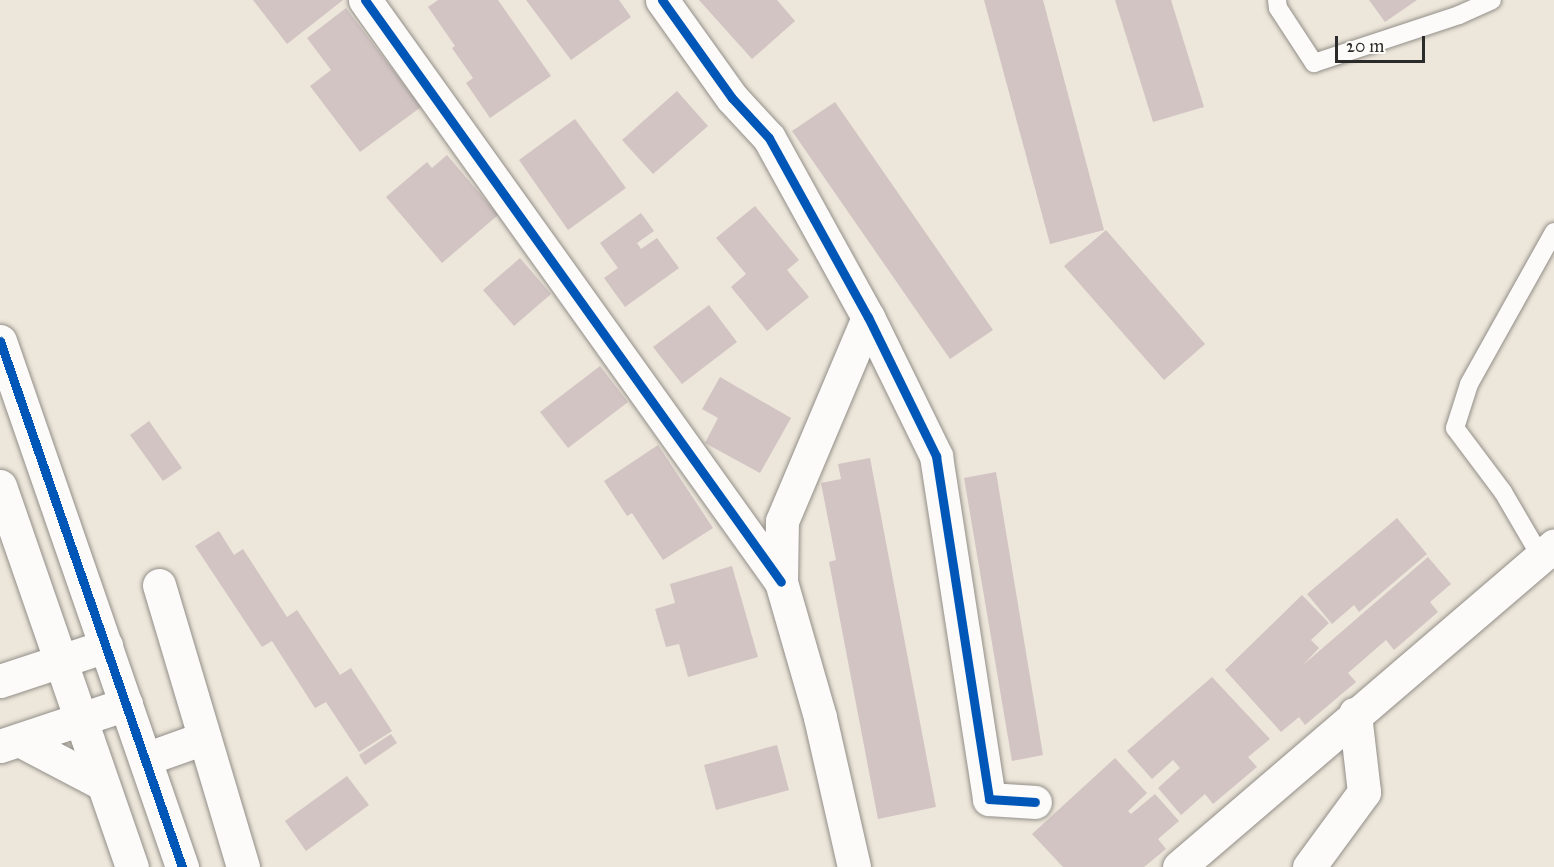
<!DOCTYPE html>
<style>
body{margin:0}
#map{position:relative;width:1554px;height:867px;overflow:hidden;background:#ede6da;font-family:"IM FELL Great Primer",serif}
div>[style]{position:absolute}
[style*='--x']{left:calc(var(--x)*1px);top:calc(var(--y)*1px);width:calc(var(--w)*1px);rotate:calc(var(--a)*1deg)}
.building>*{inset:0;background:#d2c4c3}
.roads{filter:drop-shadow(0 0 2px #928f89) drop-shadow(0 0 2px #928f89)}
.service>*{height:18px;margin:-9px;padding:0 9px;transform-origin:9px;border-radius:9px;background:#fcfbf9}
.minor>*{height:33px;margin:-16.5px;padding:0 16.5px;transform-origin:16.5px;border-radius:16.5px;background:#fcfbf9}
.cycleway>*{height:9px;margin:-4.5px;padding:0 4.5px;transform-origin:4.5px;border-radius:4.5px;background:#0057b8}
span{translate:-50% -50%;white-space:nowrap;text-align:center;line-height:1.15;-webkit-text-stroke:4.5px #fdfcf7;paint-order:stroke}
.scale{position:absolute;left:1335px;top:36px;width:90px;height:27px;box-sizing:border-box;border:3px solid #2b2b2b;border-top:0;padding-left:8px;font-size:18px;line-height:21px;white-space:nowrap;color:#2b2b2b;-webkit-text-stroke:4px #fdfcf7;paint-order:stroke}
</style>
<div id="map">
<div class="building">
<i style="clip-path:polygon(253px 0,343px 0,287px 44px)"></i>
<i style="clip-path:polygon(438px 0,498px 0,551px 76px,490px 118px,466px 83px,473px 78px,452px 48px,455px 46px,428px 7px)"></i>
<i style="clip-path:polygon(526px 0,619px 0,631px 17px,571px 60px)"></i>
<i style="clip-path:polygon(699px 0,777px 0,795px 21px,752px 59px)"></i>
<i style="clip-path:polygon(984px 0,1043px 0,1104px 230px,1050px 244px)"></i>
<i style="clip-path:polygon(1115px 0,1171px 0,1204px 107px,1153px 122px)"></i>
<i style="clip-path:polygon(1369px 0,1417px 0,1385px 22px)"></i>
<i style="clip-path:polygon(346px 8px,421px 107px,360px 152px,310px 86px,331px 70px,307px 38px)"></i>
<i style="clip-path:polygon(677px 91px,708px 126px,653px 174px,622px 140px)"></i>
<i style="clip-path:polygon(835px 102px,993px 330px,950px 359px,792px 131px)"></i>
<i style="clip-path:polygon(575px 119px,626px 188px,568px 230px,519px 160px)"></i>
<i style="clip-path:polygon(447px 155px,498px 215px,442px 263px,386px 197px,427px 162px,432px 168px)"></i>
<i style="clip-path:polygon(755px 206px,799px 260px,787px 270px,809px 297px,767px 331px,731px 287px,746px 274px,716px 238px)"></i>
<i style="clip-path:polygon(641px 213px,654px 231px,637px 243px,641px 249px,657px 238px,679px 268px,625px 307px,604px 278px,618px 268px,600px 243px)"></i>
<i style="clip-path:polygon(1106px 230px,1205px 344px,1164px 380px,1064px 266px)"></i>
<i style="clip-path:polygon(520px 258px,551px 294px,514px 326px,483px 290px)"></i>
<i style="clip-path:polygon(709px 305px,737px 342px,682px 384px,653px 347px)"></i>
<i style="clip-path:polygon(600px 366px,628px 402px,568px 448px,540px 412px)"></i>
<i style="clip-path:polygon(720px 377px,791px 418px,760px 473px,705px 443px,718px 418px,702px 409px)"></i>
<i style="clip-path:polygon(149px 421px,182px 468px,163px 481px,130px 435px)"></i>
<i style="clip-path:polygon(658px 445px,713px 528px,663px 560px,632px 513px,627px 516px,604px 481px)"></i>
<i style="clip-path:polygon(870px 458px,936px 807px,878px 819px,829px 562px,836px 560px,821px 483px,841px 479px,838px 464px)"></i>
<i style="clip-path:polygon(996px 472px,1043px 755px,1012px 761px,964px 478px)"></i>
<i style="clip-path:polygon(1397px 518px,1427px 554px,1359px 612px,1354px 605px,1332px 624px,1307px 594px)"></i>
<i style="clip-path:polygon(219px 531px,234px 555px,243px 549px,287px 617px,297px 610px,340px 675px,351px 668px,392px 731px,359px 752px,326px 702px,315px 708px,272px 641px,262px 647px,195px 546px)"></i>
<i style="clip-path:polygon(1428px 557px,1451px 584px,1430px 602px,1438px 612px,1394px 650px,1386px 640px,1348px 673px,1356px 682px,1305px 725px,1299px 717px,1281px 732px,1225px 670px,1302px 595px,1329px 623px,1311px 640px,1319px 648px,1303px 665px)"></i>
<i style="clip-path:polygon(732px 566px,758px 657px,688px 677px,679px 644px,666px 647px,655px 609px,675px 603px,670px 584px)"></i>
<i style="clip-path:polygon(1212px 677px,1270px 739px,1248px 757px,1257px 767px,1213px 804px,1205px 794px,1181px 815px,1158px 788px,1180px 768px,1173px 760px,1152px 779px,1127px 751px)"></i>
<i style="clip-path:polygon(391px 734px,397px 743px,365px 765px,359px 755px)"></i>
<i style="clip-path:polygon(777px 745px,789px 790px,716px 810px,704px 765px)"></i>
<i style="clip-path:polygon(1115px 758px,1147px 793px,1128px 811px,1131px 814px,1155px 794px,1179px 821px,1158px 839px,1166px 849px,1144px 867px,1063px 867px,1032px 834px)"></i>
<i style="clip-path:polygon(347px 776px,369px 805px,306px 851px,285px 821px)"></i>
</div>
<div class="roads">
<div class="service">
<i style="--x:1277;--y:0;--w:8;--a:83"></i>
<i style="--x:1278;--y:8;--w:66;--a:56.8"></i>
<i style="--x:1314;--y:63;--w:153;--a:-18.3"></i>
<i style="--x:1459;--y:15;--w:36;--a:-24"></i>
<i style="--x:1541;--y:557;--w:75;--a:-120.3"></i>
<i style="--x:1503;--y:492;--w:80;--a:-126.9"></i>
<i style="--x:1455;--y:428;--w:46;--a:-72.3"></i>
<i style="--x:1469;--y:384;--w:174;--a:-60.8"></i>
</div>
<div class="minor">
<i style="--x:365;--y:0;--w:715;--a:54.44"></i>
<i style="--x:662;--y:0;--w:120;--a:54.5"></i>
<i style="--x:732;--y:98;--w:54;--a:47.2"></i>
<i style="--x:769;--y:138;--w:205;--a:61.1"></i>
<i style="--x:868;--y:317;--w:155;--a:63.9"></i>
<i style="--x:936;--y:456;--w:347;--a:81.2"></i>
<i style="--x:989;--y:799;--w:46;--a:3.7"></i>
<i style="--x:0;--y:341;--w:557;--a:70.91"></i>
<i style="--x:0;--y:486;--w:403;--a:70.9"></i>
<i style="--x:159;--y:585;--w:294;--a:73.4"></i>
<i style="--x:0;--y:681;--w:112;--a:-18.3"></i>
<i style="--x:19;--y:740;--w:93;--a:27.7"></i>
<i style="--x:0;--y:746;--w:133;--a:-18.4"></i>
<i style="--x:145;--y:759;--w:63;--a:-19.6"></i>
<i style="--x:854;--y:867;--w:154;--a:-102.8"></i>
<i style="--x:820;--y:717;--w:141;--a:-106.1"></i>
<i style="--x:781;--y:582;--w:61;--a:-89.1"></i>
<i style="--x:782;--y:521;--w:221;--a:-67.1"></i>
<i style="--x:1179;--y:867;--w:494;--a:-40.6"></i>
<i style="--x:1309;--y:867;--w:93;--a:-53.7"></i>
<i style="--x:1364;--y:792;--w:79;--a:-96.6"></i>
</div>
</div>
<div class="cycleway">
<i style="--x:365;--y:0;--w:715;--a:54.44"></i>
<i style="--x:662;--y:0;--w:120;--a:54.5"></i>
<i style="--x:732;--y:98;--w:54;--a:47.2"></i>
<i style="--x:769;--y:138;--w:205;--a:61.1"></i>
<i style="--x:868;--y:317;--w:155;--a:63.9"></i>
<i style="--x:936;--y:456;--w:347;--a:81.2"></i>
<i style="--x:989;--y:799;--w:46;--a:3.7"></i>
<i style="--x:0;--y:341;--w:557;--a:70.91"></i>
</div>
<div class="scale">20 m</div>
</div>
